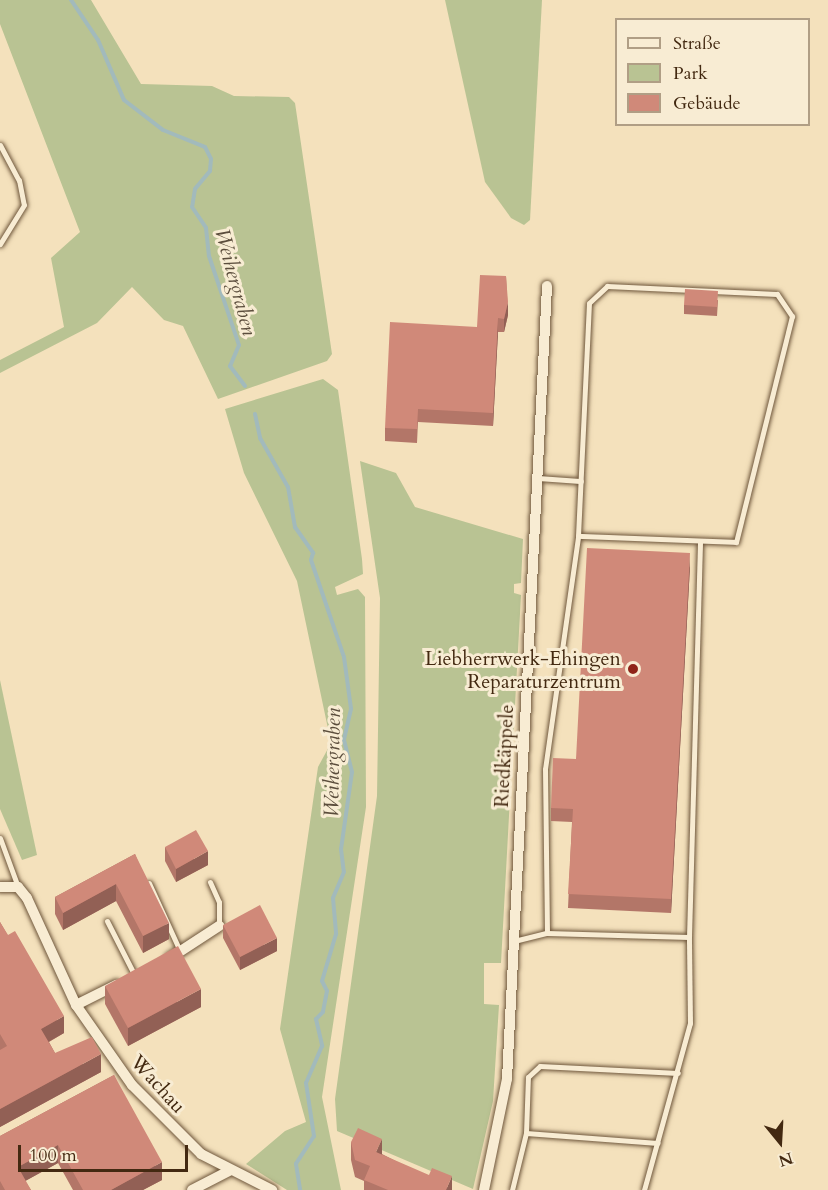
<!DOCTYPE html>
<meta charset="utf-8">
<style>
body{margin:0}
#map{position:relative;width:828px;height:1190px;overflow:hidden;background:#f4e1bc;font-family:Cardo,serif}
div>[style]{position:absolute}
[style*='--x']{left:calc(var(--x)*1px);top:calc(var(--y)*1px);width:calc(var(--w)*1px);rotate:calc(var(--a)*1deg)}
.green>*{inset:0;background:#b9c393}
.stream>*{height:4px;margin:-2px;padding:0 2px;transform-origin:2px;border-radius:2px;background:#a2babc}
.roads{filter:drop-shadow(0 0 2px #6f573c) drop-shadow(0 0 2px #6f573c)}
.service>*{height:5px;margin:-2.5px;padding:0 2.5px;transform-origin:2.5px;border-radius:2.5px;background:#f8ecd3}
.minor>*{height:10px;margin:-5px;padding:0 5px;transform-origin:5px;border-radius:5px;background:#f8ecd3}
.wall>*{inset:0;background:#b37668}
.shaded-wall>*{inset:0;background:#926055}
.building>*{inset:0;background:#d08979}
.dots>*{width:16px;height:16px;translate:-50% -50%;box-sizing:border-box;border:3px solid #f8ecd3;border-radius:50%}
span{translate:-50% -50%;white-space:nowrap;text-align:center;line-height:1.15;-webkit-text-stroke:6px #f8ecd3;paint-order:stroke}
.poi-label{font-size:20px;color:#432911}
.right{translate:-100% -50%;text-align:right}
.street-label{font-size:20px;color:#432911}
.water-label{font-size:21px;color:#5b4d3c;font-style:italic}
.legend{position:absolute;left:615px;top:18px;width:195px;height:108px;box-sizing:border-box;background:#f8ecd3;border:2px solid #b09e85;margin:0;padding:8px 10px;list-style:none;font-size:18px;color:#432911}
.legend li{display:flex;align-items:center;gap:12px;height:30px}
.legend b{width:30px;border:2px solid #b09e85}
.north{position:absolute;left:750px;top:1112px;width:60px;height:60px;-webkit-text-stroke:4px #f8ecd3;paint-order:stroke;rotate:162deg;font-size:16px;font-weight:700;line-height:24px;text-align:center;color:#432911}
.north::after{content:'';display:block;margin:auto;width:21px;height:27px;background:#432911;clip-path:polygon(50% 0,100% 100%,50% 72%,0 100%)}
.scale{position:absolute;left:18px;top:1145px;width:170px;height:27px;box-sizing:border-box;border:3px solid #432911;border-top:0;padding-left:8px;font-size:18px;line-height:21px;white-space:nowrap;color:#432911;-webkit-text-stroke:4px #f8ecd3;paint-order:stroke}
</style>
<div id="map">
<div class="green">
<i style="clip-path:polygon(0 0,91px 0,141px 84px,212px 86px,234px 96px,289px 97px,295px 103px,332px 354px,327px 361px,218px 399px,183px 326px,164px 320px,132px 287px,97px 323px,0 373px,0 360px,64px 327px,51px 258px,80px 232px,0 24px)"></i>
<i style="clip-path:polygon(445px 0,542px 0,530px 220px,524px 225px,511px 218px,485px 182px)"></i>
<i style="clip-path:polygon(323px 379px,338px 390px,362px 559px,363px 574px,335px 587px,337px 595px,358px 589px,365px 597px,366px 807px,322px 1097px,341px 1190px,287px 1190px,246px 1164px,285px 1131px,306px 1122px,280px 1029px,318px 767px,331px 743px,297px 581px,244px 473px,225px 409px)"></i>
<i style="clip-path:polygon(360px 461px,396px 473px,415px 507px,523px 539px,521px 583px,514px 584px,514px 593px,521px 595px,501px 963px,484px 963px,484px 1004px,499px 1005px,493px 1101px,473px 1189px,337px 1131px,335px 1099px,377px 796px,380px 598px)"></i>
<i style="clip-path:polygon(0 680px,37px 855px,22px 860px,0 809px)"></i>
</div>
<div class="stream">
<i style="--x:71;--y:0;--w:48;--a:56"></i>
<i style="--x:98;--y:40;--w:65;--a:66.6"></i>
<i style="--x:124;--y:100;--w:49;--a:37.6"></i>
<i style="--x:163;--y:130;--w:45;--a:22"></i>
<i style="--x:205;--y:147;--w:13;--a:63"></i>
<i style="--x:211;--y:159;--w:12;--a:95"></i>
<i style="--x:210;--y:171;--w:23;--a:130"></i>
<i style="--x:195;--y:189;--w:18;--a:99"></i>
<i style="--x:192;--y:207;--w:25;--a:56"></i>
<i style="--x:206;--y:228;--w:28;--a:84"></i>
<i style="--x:209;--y:256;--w:94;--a:71.4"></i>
<i style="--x:239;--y:345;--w:23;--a:113"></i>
<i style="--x:230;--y:366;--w:25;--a:53"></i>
<i style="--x:255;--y:414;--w:25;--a:78"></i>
<i style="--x:260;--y:438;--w:56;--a:60.3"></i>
<i style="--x:288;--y:487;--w:41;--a:80.1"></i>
<i style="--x:295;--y:527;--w:32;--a:55"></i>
<i style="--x:313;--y:553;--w:7;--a:106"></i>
<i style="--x:311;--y:560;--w:102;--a:71.2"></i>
<i style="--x:344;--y:657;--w:52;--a:82.3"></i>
<i style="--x:351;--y:709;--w:32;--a:103"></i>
<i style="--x:344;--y:740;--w:33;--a:76"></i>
<i style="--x:352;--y:772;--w:78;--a:98.1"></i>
<i style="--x:341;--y:849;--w:23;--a:83"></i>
<i style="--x:344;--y:872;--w:28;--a:113"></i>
<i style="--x:333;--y:898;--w:36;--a:85"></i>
<i style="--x:336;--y:934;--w:49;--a:106.6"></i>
<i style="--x:322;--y:981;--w:11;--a:63"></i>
<i style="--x:327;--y:991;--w:21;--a:101"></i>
<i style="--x:323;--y:1012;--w:10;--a:135"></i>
<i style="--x:316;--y:1019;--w:28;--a:77"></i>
<i style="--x:322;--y:1046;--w:40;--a:113.4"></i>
<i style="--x:306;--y:1083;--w:54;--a:81.4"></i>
<i style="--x:314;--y:1136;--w:33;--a:123"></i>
<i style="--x:296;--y:1164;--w:26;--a:81"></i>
</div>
<div class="roads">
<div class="service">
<i style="--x:0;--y:145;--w:40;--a:62"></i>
<i style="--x:19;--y:180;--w:25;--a:79"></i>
<i style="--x:24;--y:205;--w:46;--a:121.6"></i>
<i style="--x:607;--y:286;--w:170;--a:2.7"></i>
<i style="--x:777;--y:294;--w:27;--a:56"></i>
<i style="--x:792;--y:316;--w:233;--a:103.9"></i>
<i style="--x:736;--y:542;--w:158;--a:-177.8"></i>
<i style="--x:578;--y:536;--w:233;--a:-87.3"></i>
<i style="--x:589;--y:303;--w:25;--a:-43"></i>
<i style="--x:537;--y:478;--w:44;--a:3.9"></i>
<i style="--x:0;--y:838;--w:52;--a:69.8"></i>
<i style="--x:210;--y:882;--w:22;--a:66"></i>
<i style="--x:219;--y:902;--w:24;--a:90"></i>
<i style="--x:149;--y:883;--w:75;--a:65.5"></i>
<i style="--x:107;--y:921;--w:62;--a:63"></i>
<i style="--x:547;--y:933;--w:142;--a:1.6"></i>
<i style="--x:689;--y:937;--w:396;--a:-88.4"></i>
<i style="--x:514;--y:941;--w:34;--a:-14"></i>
<i style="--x:547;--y:933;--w:164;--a:-90.7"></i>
<i style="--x:545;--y:769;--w:235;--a:-81.9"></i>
<i style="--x:526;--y:1133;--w:132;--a:4.3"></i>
<i style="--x:512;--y:1190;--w:59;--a:-76.2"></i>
<i style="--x:526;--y:1133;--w:56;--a:-88"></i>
<i style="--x:528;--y:1077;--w:16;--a:-43"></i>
<i style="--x:540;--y:1066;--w:138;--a:2.9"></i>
<i style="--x:644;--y:1190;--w:173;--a:-74.6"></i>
<i style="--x:690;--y:1023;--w:86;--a:-90.7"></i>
</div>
<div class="minor">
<i style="--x:0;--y:887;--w:18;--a:0"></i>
<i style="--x:18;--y:887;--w:14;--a:51"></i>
<i style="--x:27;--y:898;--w:118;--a:65.4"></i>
<i style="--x:76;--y:1005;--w:98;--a:55"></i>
<i style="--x:132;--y:1085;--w:98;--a:45"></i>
<i style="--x:201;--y:1154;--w:80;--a:26.9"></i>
<i style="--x:170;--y:958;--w:59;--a:-33.1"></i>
<i style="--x:76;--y:1005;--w:45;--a:-26.6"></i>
<i style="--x:192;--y:1190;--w:42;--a:-27.2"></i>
<i style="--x:484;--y:1190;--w:113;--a:-78.3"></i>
<i style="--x:507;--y:1079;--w:794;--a:-87.11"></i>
</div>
</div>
<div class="wall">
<i style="clip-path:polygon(506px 276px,508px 315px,504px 332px,498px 332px,493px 426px,418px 422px,417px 443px,385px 441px,385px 428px,477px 327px)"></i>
<i style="clip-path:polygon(718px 300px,717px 316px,684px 314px,684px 305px)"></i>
<i style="clip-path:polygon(690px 566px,671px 913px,568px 908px,572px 822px,551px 821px,551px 808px,576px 759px)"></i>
<i style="clip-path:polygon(165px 847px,208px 865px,176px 882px,165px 861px)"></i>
<i style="clip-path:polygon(135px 854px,169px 939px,143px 953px,116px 901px,63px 930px,55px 914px,55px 897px)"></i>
<i style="clip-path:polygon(0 922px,64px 1033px,49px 1042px,55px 1053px,101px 1072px,0 1127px)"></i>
<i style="clip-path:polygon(223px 925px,277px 951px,240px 970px,223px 938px)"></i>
<i style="clip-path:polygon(105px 986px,201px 1007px,128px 1046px,105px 1004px)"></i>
<i style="clip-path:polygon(114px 1075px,162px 1180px,143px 1190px,73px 1190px,58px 1163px,25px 1181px,31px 1190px,0 1190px,0 1136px)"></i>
<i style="clip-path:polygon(351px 1142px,382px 1154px,452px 1190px,364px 1190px,364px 1181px,355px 1177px,351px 1160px)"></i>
</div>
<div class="shaded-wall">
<i style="clip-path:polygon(508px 302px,508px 315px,504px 332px,504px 319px)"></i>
<i style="clip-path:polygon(498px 318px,498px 332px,493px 426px,493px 413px)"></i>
<i style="clip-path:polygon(690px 553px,690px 566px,671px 913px,671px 899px)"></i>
<i style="clip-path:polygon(208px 851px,208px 865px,176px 882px,176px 869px)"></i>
<i style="clip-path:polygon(116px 884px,116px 901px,63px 930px,63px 913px)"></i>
<i style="clip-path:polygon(169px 923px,169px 939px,143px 953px,143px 936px)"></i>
<i style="clip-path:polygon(277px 938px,277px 951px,240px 970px,240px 957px)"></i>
<i style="clip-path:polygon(201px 989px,201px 1007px,128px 1046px,128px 1028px)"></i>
<i style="clip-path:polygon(64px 1016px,64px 1033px,41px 1046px,41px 1029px)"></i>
<i style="clip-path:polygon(101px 1054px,101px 1072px,0 1127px,0 1109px)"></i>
<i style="clip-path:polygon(382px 1139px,382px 1157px,376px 1152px)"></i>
<i style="clip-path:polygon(58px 1145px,58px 1163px,18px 1185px,18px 1167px)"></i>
<i style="clip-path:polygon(162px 1162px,162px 1180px,143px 1190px,111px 1190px)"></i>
<i style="clip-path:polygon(452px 1176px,452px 1190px,446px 1190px)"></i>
</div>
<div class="building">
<i style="clip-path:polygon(480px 275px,506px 276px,508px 302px,504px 319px,498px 318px,493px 413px,418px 409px,417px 429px,385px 428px,390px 322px,477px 327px)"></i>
<i style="clip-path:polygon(685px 289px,718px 291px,717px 307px,684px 305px)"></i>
<i style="clip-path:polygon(587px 548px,690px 553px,671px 899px,568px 894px,573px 809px,551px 808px,553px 758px,576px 759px)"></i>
<i style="clip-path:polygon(196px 830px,208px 851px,176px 869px,165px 847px)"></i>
<i style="clip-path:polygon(135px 854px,169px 923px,143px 936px,116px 884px,63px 913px,55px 897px)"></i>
<i style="clip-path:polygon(260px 905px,277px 938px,240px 957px,223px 925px)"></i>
<i style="clip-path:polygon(0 922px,8px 935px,15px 931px,64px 1016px,41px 1029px,55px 1053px,92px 1037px,101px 1054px,0 1109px,0 1050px,7px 1046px,0 1034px)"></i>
<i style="clip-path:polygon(178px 946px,201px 989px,128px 1028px,105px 986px)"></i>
<i style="clip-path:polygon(114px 1075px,162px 1162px,111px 1190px,83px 1190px,58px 1145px,18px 1167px,31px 1190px,5px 1190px,0 1181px,0 1136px)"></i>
<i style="clip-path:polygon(358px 1128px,382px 1139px,376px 1152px,429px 1175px,432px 1168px,452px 1176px,446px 1190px,388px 1190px,364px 1180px,370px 1166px,355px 1160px,351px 1142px)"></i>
</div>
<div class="dots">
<i style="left:633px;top:669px;background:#8f2418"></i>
</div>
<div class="poi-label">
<span class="right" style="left:621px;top:670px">Liebherrwerk-Ehingen<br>Reparaturzentrum</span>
</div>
<div class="street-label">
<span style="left:504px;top:756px;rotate:-87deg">Riedkäppele</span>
<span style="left:158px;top:1084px;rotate:48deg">Wachau</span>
</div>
<div class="water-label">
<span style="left:235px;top:282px;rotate:75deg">Weihergraben</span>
<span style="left:333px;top:763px;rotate:-89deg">Weihergraben</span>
</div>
<ul class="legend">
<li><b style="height:8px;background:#f8ecd3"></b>Straße</li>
<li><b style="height:16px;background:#b9c393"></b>Park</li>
<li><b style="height:16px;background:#d08979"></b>Gebäude</li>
</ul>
<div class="north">N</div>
<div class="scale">100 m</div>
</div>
